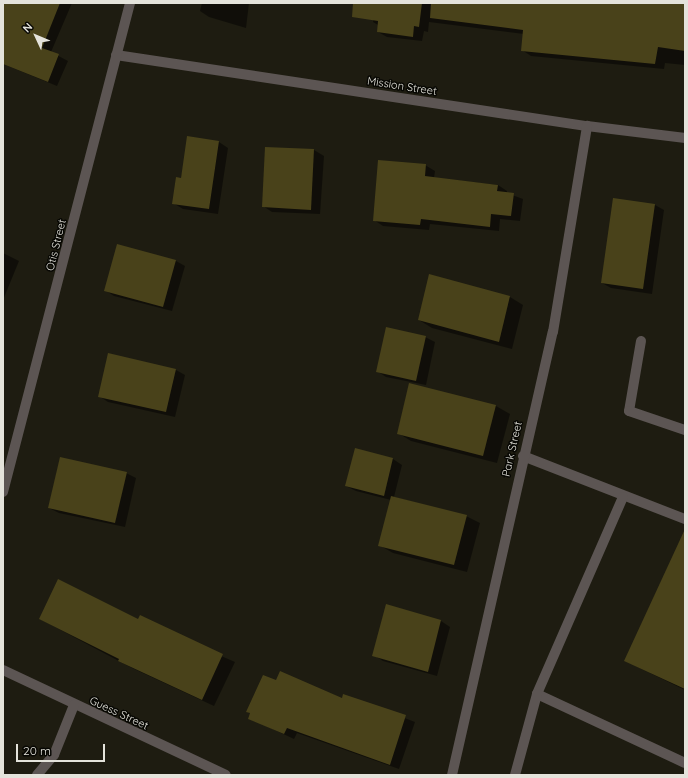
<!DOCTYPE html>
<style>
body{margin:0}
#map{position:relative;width:688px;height:778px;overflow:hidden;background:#1e1c11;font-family:Quicksand,sans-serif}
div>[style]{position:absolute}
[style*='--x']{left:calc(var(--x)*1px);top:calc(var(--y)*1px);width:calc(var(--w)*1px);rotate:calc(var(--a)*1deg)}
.shadow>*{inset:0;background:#0007}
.building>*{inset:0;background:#49421a}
.minor>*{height:10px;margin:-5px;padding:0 5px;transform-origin:5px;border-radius:5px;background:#5c5553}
span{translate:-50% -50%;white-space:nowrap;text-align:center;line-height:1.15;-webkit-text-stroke:3px #070703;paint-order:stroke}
.street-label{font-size:11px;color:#e4e3db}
.frame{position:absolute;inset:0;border:4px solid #e4e3db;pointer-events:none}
.north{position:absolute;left:16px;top:16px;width:40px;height:40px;-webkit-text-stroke:3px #070703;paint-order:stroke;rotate:314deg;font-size:11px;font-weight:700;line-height:16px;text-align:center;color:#e4e3db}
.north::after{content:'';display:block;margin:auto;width:14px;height:18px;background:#e4e3db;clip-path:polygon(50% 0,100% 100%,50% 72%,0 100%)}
.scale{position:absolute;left:16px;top:744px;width:89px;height:18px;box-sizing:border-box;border:2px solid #e4e3db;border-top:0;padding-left:5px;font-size:12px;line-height:14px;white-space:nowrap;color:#e4e3db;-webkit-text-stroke:3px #070703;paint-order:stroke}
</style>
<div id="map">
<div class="shadow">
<i style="clip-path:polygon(10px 3px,72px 3px,51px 52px,68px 61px,57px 86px,3px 64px,3px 20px)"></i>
<i style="clip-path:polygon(202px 3px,249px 3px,246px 28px,209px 17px,200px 11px)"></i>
<i style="clip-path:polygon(376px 3px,685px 3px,685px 65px,665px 63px,664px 69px,531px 56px,522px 50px,524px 34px,429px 22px,428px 32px,424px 31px,422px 41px,387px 37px,378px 32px,378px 25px,373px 22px)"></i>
<i style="clip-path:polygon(188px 138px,219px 142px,228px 148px,218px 214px,183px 209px,173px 203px,181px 179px)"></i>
<i style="clip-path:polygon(266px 148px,314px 150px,324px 156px,320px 214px,272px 212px,263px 206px)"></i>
<i style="clip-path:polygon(425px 165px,435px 171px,434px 178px,498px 185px,507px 191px,507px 193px,523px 199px,520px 221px,500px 219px,499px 231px,430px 224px,429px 230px,383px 226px,374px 220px)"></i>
<i style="clip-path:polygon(655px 205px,664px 210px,652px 294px,611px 288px,602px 283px)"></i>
<i style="clip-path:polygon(3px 253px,19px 261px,3px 300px)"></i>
<i style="clip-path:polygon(176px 261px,185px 266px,172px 311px,114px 296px,105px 290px)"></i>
<i style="clip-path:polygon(430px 275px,510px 297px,523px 305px,512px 349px,432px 328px,419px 320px)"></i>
<i style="clip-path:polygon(425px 337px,435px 342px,426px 385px,386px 377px,377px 371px)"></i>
<i style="clip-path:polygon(176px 370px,185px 375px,175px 417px,108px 402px,99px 396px)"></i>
<i style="clip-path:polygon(410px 384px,496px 406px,510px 414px,497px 463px,411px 441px,398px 433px)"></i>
<i style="clip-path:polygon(356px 449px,393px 459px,402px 465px,394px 497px,466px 516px,480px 523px,467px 572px,393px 553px,379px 545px,391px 500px,356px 491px,346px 486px)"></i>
<i style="clip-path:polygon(126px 473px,136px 478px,125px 527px,59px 513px,49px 508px)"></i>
<i style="clip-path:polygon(685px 559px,685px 690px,625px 661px)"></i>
<i style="clip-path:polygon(387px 605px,441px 621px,450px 627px,437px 676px,383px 661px,374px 655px)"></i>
<i style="clip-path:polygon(40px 619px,138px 620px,235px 662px,214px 706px,132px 668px)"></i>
<i style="clip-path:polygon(276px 682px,342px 699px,344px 695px,415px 722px,399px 769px,297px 733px,294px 739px,249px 718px)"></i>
</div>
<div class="building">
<i style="clip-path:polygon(3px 3px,60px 3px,42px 48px,59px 54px,48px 82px,3px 64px)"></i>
<i style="clip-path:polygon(353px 3px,422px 3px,419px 27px,414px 26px,413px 37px,377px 32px,378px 21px,352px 17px)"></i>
<i style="clip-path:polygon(431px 3px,685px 3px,685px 51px,658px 47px,655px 64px,521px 51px,523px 30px,430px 18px)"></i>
<i style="clip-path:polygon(187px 136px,219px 141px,209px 209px,172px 204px,176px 177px,181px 178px)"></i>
<i style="clip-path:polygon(265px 147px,314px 149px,311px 210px,262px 207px)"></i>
<i style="clip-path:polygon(378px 160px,426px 164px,425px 176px,498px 185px,497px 191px,514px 193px,511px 216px,491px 214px,490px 227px,421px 219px,420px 225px,373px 221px)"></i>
<i style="clip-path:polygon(613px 198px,655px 204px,643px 289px,601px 283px)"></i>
<i style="clip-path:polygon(117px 244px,176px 260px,163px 307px,104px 291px)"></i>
<i style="clip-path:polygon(429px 274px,510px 296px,499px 342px,418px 320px)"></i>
<i style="clip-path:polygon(386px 327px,426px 336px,416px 381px,376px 372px)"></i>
<i style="clip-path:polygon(108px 353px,176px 369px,166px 412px,98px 397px)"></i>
<i style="clip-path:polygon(409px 383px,496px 405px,483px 456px,397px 434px)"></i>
<i style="clip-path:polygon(355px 448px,393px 458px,384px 496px,345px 486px)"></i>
<i style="clip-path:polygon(60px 457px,127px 472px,115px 523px,48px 508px)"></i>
<i style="clip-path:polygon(391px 496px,467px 515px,454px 565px,378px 546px)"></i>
<i style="clip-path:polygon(685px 529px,685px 689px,624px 661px)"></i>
<i style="clip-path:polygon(58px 579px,138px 619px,140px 615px,223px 654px,202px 700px,118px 661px,119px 659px,39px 619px)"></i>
<i style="clip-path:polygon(386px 604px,441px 620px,428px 672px,372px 656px)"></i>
<i style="clip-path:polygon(280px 671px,342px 698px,343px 694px,406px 715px,390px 765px,287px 728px,284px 734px,248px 719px,250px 713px,246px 712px,263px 675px,276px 680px)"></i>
</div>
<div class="minor">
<i style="--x:116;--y:55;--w:476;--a:8.6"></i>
<i style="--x:587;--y:126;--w:99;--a:7"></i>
<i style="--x:641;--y:341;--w:71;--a:99.7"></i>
<i style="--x:629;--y:411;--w:59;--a:18.7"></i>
<i style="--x:523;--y:456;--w:174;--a:21.3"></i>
<i style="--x:3;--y:492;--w:505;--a:-75.44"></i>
<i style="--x:623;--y:497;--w:215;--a:113.6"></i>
<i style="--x:537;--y:694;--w:163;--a:25"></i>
<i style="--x:3;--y:670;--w:246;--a:25.2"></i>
<i style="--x:37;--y:775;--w:26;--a:-50"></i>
<i style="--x:54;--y:755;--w:54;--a:-68.2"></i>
<i style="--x:452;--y:775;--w:454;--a:-77.2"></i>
<i style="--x:553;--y:332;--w:209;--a:-80.6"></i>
<i style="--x:515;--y:775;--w:84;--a:-74.8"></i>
</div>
<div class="street-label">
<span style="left:402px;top:86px;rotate:9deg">Mission Street</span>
<span style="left:56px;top:245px;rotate:-76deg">Otis Street</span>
<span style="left:512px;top:449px;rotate:-77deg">Park Street</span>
<span style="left:119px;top:713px;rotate:25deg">Guess Street</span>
</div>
<div class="frame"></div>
<div class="north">N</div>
<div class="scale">20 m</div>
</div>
